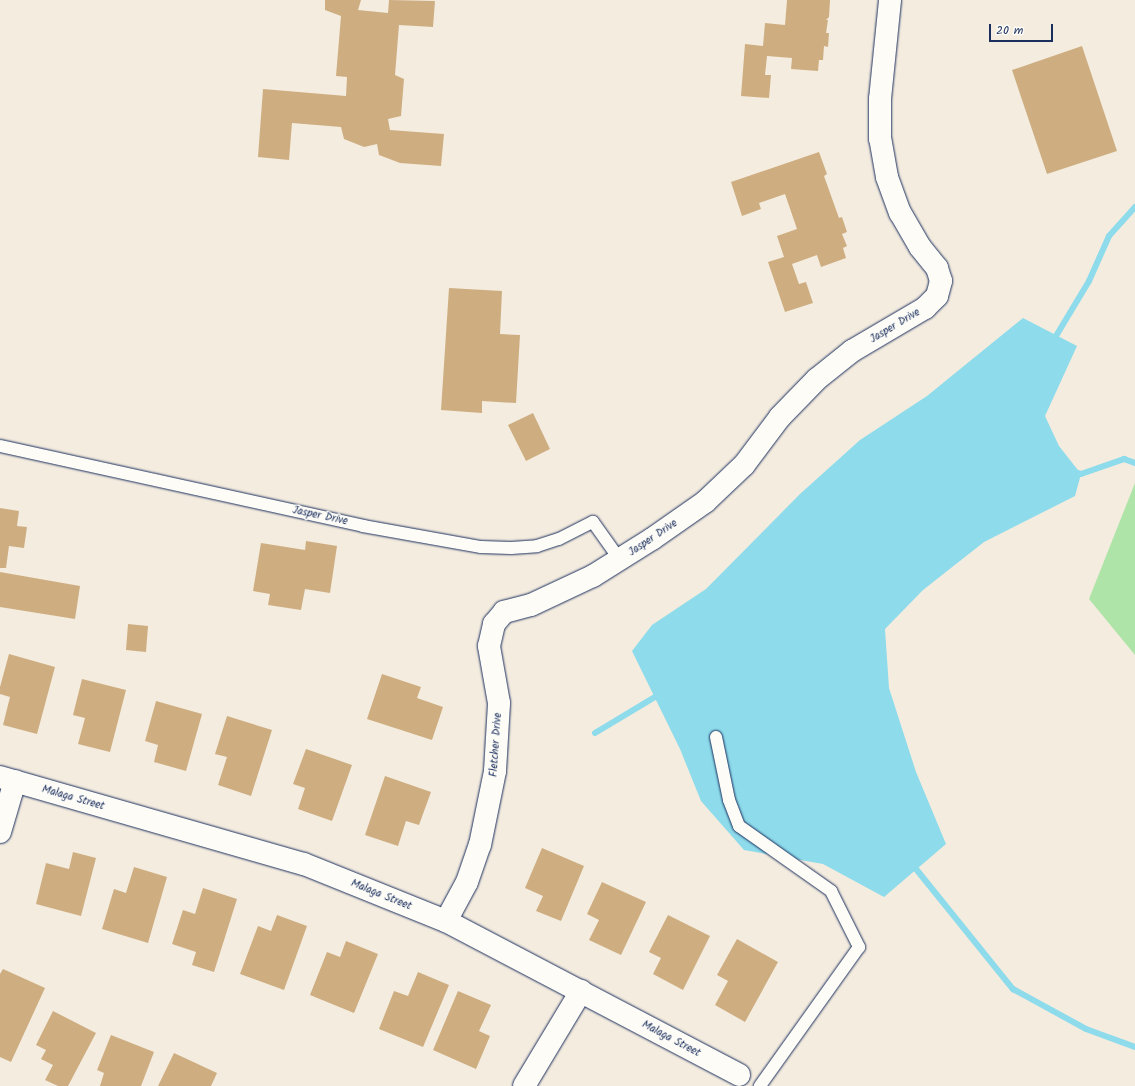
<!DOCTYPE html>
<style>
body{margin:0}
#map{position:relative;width:1135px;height:1086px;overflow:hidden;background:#f4ecdf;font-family:Kalam,sans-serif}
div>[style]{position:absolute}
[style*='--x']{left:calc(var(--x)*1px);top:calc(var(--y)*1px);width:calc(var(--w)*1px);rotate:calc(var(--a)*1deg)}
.green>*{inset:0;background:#aee4a7}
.water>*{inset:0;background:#8ddbeb}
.stream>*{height:6px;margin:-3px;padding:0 3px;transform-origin:3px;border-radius:3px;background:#8ddbeb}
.building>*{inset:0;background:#ceae81}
.roads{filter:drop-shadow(0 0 1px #1b2f5e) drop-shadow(0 0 1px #1b2f5e)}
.service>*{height:12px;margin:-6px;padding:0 6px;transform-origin:6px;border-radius:6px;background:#fdfcf7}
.minor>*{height:22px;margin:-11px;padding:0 11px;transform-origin:11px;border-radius:11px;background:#fdfcf7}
span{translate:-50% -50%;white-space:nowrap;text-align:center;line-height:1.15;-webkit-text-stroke:3px #fdfcf7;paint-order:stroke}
.street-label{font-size:11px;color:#1b2f5e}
.scale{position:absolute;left:989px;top:24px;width:64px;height:18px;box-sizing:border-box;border:2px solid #1b2f5e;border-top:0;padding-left:5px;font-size:12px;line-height:14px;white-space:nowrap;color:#1b2f5e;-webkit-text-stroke:3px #fdfcf7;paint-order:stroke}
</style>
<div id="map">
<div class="green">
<i style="clip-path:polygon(1135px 483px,1135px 655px,1089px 599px)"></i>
</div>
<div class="water">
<i style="clip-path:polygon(1023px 318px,1077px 346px,1045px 416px,1059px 446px,1081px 474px,1075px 496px,984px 542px,923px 590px,885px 629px,889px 688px,916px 772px,946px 844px,884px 897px,823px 864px,744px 850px,701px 801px,680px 749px,632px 651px,652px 625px,706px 589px,800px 494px,860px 440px,927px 396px)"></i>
</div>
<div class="stream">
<i style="--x:1053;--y:341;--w:70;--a:-59"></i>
<i style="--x:1089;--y:281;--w:49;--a:-66"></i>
<i style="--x:1109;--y:236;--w:39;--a:-48"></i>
<i style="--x:1074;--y:472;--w:7;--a:16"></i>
<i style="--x:1081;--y:474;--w:46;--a:-19.2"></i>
<i style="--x:1124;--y:459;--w:12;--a:20"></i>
<i style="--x:595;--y:733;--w:76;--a:-31"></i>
<i style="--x:912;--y:864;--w:161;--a:51.1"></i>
<i style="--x:1013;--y:989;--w:83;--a:28.7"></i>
<i style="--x:1086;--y:1029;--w:52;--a:20.2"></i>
</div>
<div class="building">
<i style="clip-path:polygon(325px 0,361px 0,358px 10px,388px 13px,389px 0,435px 1px,433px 27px,399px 25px,395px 75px,404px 79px,401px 116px,388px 119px,390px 130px,444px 134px,441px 166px,400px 163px,379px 155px,377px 144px,364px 147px,344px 139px,341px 127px,292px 123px,289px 160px,258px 157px,263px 89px,346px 96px,347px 77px,336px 76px,341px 16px,325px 10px)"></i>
<i style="clip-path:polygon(787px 0,830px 0,829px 17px,826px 20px,828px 20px,826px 33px,829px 33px,828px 47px,824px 46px,823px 60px,819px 60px,818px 71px,791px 69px,792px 58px,767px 56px,765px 75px,771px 75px,769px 98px,741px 96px,745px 44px,763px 46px,765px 23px,785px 25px)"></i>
<i style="clip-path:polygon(1082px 46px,1117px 151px,1047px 174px,1012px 70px)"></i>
<i style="clip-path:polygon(819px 152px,827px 174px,824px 176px,839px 218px,842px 217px,847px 232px,842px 234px,847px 246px,843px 248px,846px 258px,821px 267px,817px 255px,792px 264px,799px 284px,806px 282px,813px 303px,785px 312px,768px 262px,784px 257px,777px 236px,797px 229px,785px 194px,759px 203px,761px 209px,742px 216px,731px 182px)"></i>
<i style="clip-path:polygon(449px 288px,502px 291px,500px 334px,520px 335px,516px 403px,482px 401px,482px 413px,441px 410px)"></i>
<i style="clip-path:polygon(533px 413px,550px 449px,526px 461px,508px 425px)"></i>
<i style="clip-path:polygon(0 508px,19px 511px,17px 526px,27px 527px,24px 548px,9px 546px,6px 568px,0 568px)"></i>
<i style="clip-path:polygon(306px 541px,337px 546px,330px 593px,305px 589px,301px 610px,268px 605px,270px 594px,253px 591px,261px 543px,305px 550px)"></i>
<i style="clip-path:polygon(0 572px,80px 586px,75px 619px,0 607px)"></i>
<i style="clip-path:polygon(128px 624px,148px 626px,146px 652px,126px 650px)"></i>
<i style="clip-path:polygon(9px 654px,55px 667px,37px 734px,3px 725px,10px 697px,0 694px,0 687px)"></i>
<i style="clip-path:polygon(382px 674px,421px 687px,417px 698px,443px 707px,432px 740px,367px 719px)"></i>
<i style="clip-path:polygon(82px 679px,126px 690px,110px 752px,78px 744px,85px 718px,73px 715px)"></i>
<i style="clip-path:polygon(156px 701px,202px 714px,186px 771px,154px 762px,158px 745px,145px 741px)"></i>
<i style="clip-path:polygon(227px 716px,272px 730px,251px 796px,218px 785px,227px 757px,215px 754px)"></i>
<i style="clip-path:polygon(306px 749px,352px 765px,332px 821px,298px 809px,305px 788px,293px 784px)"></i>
<i style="clip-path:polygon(385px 776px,431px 792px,419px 825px,406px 821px,398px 846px,365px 835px)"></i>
<i style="clip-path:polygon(542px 848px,584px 866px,561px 921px,536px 911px,543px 896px,525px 888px)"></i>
<i style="clip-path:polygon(73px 852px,96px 858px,81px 916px,36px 904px,46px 863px,69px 869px)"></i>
<i style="clip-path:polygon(134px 867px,167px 877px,148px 943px,102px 929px,114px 889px,126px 893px)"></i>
<i style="clip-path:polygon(602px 882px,646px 902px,621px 955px,589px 940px,599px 920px,587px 914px)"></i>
<i style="clip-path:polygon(203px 888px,237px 899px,214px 972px,192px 965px,196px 952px,172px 944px,183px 910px,195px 914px)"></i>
<i style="clip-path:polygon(277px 915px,307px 926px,284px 990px,240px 974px,258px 926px,271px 931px)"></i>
<i style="clip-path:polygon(668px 915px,710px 936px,683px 990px,653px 974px,661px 958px,649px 952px)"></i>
<i style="clip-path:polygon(737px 939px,778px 962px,745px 1022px,715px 1005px,728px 981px,717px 975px)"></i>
<i style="clip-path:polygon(346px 941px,378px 954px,354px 1013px,310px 995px,327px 952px,340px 957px)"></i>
<i style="clip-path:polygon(3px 969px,45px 988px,11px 1062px,0 1057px,0 974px)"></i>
<i style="clip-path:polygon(418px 972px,449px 985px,423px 1047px,379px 1029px,394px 991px,408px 996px)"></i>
<i style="clip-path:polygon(458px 991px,491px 1005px,479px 1031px,490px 1036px,476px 1069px,433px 1050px)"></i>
<i style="clip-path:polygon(53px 1011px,96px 1033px,68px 1086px,58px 1086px,45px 1080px,53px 1065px,41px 1059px,46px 1050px,36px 1045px)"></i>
<i style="clip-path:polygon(111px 1035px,154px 1052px,141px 1086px,100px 1086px,104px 1073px,97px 1070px)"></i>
<i style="clip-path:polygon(174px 1053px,217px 1073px,211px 1086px,158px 1086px)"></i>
</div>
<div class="roads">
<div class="service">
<i style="--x:0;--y:446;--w:372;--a:12.4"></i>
<i style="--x:363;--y:526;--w:120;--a:10.1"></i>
<i style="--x:481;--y:547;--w:30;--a:2"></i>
<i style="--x:511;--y:548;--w:26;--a:-4"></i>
<i style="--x:537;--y:546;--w:23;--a:-18"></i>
<i style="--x:559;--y:539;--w:38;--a:-27"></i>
<i style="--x:593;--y:522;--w:47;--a:54.6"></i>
<i style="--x:716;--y:737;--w:64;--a:78.3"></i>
<i style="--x:729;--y:800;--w:28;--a:69"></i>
<i style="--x:739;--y:826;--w:113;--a:35.2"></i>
<i style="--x:831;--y:891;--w:63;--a:63.4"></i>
<i style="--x:859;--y:947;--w:171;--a:125.5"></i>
</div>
<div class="minor">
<i style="--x:0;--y:777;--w:316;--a:16"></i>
<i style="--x:304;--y:864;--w:153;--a:21.9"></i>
<i style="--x:446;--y:921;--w:331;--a:27.7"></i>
<i style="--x:0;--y:832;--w:53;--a:-73.6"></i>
<i style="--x:446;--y:921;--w:44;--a:-61.7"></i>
<i style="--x:467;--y:882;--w:39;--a:-71"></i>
<i style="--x:480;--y:845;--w:76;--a:-78.5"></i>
<i style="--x:495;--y:771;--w:68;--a:-86.6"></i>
<i style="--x:499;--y:703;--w:58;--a:-100"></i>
<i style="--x:489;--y:646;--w:23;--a:-77"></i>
<i style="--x:494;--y:624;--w:16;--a:-50"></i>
<i style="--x:504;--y:612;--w:28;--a:-15"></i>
<i style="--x:531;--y:605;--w:68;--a:-25.1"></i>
<i style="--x:593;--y:576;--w:70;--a:-32.1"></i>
<i style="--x:652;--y:539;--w:65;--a:-34.9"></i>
<i style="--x:705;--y:502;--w:54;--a:-43.5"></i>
<i style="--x:744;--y:465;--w:60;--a:-53.1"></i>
<i style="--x:780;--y:417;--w:53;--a:-45.8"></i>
<i style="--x:817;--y:379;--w:45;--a:-38.7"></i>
<i style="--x:852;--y:351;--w:85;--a:-30.5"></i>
<i style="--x:925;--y:308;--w:17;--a:-45"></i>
<i style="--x:937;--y:296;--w:16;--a:-75"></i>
<i style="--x:941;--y:281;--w:14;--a:-107"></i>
<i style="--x:937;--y:268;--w:27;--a:-129"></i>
<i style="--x:920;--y:247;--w:39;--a:-120"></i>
<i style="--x:900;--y:213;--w:38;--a:-110"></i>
<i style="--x:887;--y:177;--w:39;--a:-100"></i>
<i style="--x:880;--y:139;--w:40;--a:-90"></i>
<i style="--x:880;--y:99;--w:100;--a:-84.2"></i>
<i style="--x:524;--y:1086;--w:111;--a:-59"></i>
</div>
</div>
<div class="street-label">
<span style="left:895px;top:326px;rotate:-31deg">Jasper Drive</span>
<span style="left:320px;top:516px;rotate:12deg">Jasper Drive</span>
<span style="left:653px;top:538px;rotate:-34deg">Jasper Drive</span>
<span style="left:496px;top:745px;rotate:-86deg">Fletcher Drive</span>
<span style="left:73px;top:798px;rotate:16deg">Malaga Street</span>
<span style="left:381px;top:895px;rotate:22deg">Malaga Street</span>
<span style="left:671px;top:1039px;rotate:28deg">Malaga Street</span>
</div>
<div class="scale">20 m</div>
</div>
